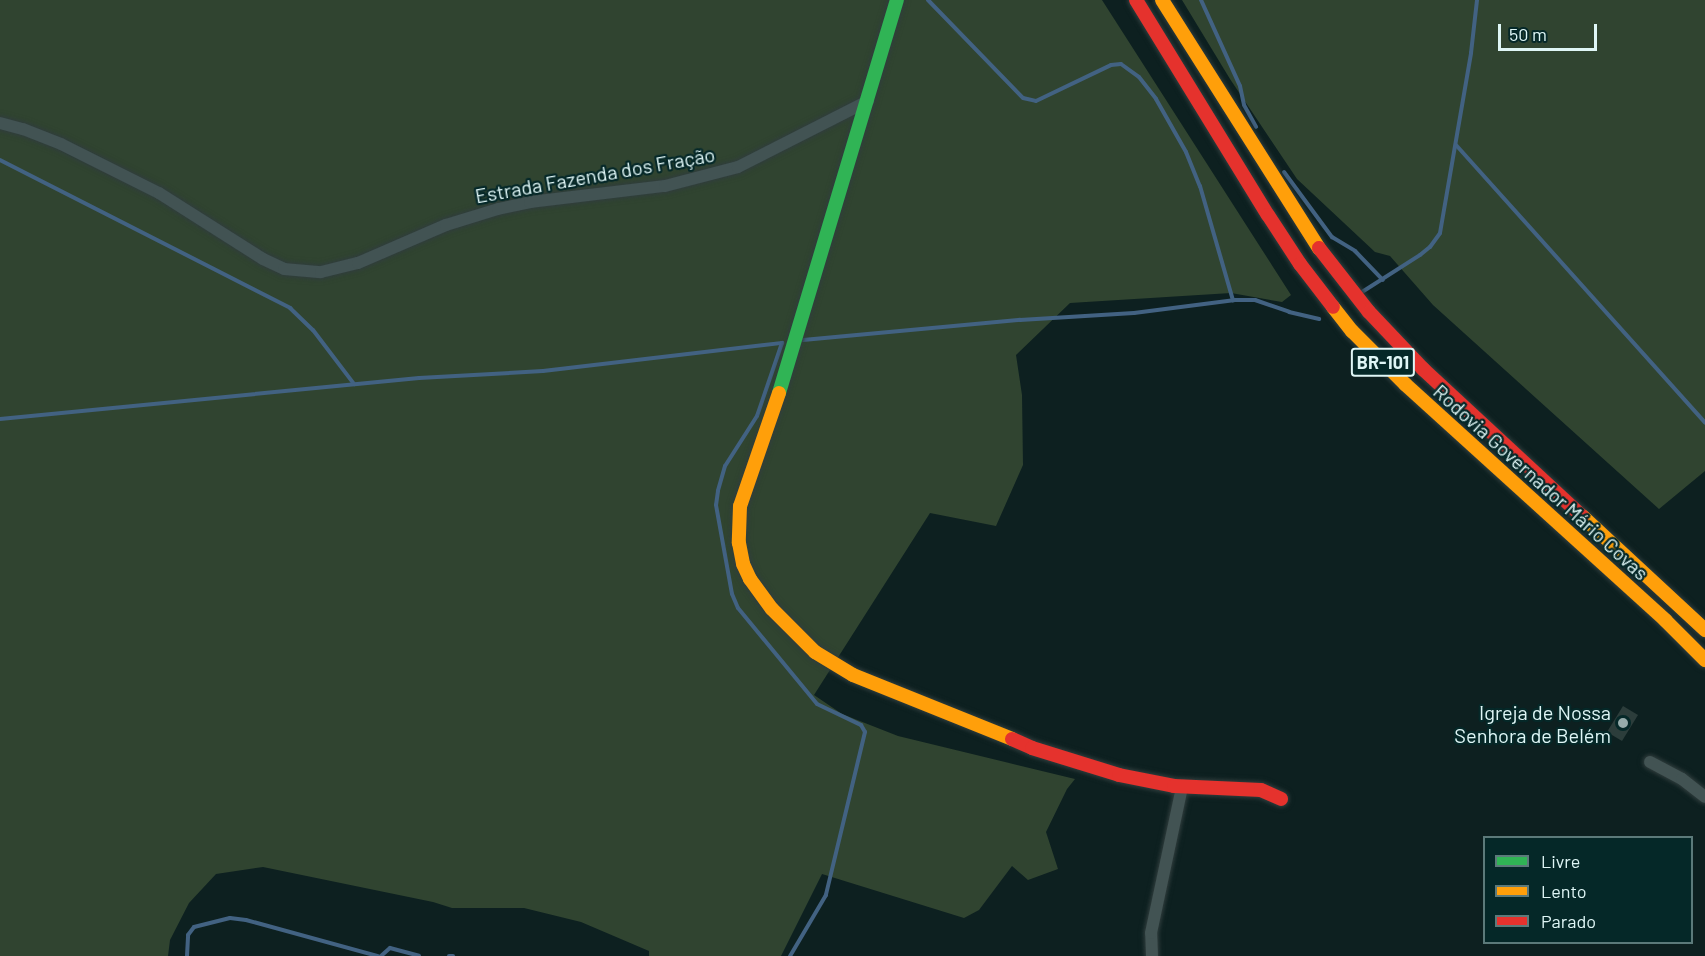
<!DOCTYPE html>
<meta charset="utf-8">
<style>
body{margin:0}
#map{position:relative;width:1705px;height:956px;overflow:hidden;background:#0d2020;font-family:Barlow,sans-serif}
div>[style]{position:absolute}
[style*='--x']{left:calc(var(--x)*1px);top:calc(var(--y)*1px);width:calc(var(--w)*1px);rotate:calc(var(--a)*1deg)}
.green>*{inset:0;background:#304430}
.stream>*{height:4px;margin:-2px;padding:0 2px;transform-origin:2px;border-radius:2px;background:#426282}
.building>*{inset:0;background:#2c3d3b}
.roads{filter:drop-shadow(0 0 2px #303d3d) drop-shadow(0 0 2px #303d3d)}
.street>*{height:12px;margin:-6px;padding:0 6px;transform-origin:6px;border-radius:6px;background:#425353}
.fast>*{height:14px;margin:-7px;padding:0 7px;transform-origin:7px;border-radius:7px;background:#30b455}
.slow>*{height:14px;margin:-7px;padding:0 7px;transform-origin:7px;border-radius:7px;background:#ff9f0a}
.jam>*{height:14px;margin:-7px;padding:0 7px;transform-origin:7px;border-radius:7px;background:#e5322d}
.dots>*{width:16px;height:16px;translate:-50% -50%;box-sizing:border-box;border:3px solid #052828;border-radius:50%}
span{translate:-50% -50%;white-space:nowrap;text-align:center;line-height:1.15;-webkit-text-stroke:4.5px #052828;paint-order:stroke}
.shield-label span{padding:2px 4px;background:#052828;border:2px solid;border-radius:4px;-webkit-text-stroke-width:0}
.shield-label{font-size:18px;color:#dff6f6;font-weight:700}
.street-label{font-size:20px;color:#dff6f6}
.poi-label{font-size:20px;color:#dff6f6}
.right{translate:-100% -50%;text-align:right}
.legend{position:absolute;left:1483px;top:836px;width:210px;height:108px;box-sizing:border-box;background:#052828;border:2px solid #5c7a7a;margin:0;padding:8px 10px;list-style:none;font-size:18px;color:#dff6f6}
.legend li{display:flex;align-items:center;gap:12px;height:30px}
.legend b{width:30px;border:2px solid #5c7a7a}
.scale{position:absolute;left:1498px;top:24px;width:99px;height:27px;box-sizing:border-box;border:3px solid #dff6f6;border-top:0;padding-left:8px;font-size:18px;line-height:21px;white-space:nowrap;color:#dff6f6;-webkit-text-stroke:4px #052828;paint-order:stroke}
</style>
<div id="map">
<div class="green">
<i style="clip-path:polygon(0 0,1102px 0,1291px 295px,1282px 302px,1231px 293px,1070px 303px,1016px 355px,1022px 395px,1023px 465px,996px 526px,930px 513px,814px 695px,842px 714px,898px 736px,1075px 779px,1067px 789px,1046px 832px,1058px 869px,1028px 880px,1012px 866px,979px 910px,964px 918px,822px 874px,781px 956px,649px 956px,649px 951px,581px 922px,524px 908px,452px 908px,433px 902px,263px 867px,216px 874px,189px 903px,170px 940px,168px 956px,0 956px)"></i>
<i style="clip-path:polygon(1182px 0,1705px 0,1705px 471px,1659px 509px,1433px 305px,1390px 256px,1375px 252px,1297px 179px,1230px 79px)"></i>
</div>
<div class="stream">
<i style="--x:928;--y:0;--w:136;--a:45.9"></i>
<i style="--x:1023;--y:98;--w:13;--a:13"></i>
<i style="--x:1036;--y:101;--w:83;--a:-25.6"></i>
<i style="--x:1111;--y:65;--w:10;--a:-6"></i>
<i style="--x:1121;--y:64;--w:22;--a:36"></i>
<i style="--x:1139;--y:77;--w:28;--a:52"></i>
<i style="--x:1156;--y:99;--w:61;--a:60.5"></i>
<i style="--x:1186;--y:152;--w:37;--a:68"></i>
<i style="--x:1200;--y:186;--w:119;--a:73.9"></i>
<i style="--x:1201;--y:0;--w:94;--a:65.6"></i>
<i style="--x:1240;--y:86;--w:19;--a:78"></i>
<i style="--x:1244;--y:105;--w:25;--a:61"></i>
<i style="--x:1456;--y:145;--w:373;--a:48.1"></i>
<i style="--x:0;--y:160;--w:326;--a:27"></i>
<i style="--x:290;--y:308;--w:32;--a:44"></i>
<i style="--x:313;--y:330;--w:68;--a:52.8"></i>
<i style="--x:1284;--y:172;--w:81;--a:53.6"></i>
<i style="--x:1332;--y:237;--w:27;--a:31"></i>
<i style="--x:1355;--y:251;--w:40;--a:46"></i>
<i style="--x:1362;--y:292;--w:69;--a:-32.5"></i>
<i style="--x:1420;--y:255;--w:13;--a:-39"></i>
<i style="--x:1430;--y:247;--w:17;--a:-54"></i>
<i style="--x:1440;--y:233;--w:183;--a:-80.2"></i>
<i style="--x:1471;--y:53;--w:53;--a:-83.5"></i>
<i style="--x:803;--y:340;--w:218;--a:-5.3"></i>
<i style="--x:1020;--y:320;--w:114;--a:-3.5"></i>
<i style="--x:1134;--y:313;--w:102;--a:-7.3"></i>
<i style="--x:1235;--y:300;--w:20;--a:0"></i>
<i style="--x:1255;--y:300;--w:36;--a:19"></i>
<i style="--x:1289;--y:312;--w:31;--a:13"></i>
<i style="--x:0;--y:419;--w:421;--a:-5.6"></i>
<i style="--x:419;--y:378;--w:124;--a:-3.2"></i>
<i style="--x:543;--y:371;--w:241;--a:-6.7"></i>
<i style="--x:782;--y:343;--w:77;--a:108.9"></i>
<i style="--x:757;--y:416;--w:59;--a:122.6"></i>
<i style="--x:725;--y:466;--w:26;--a:106"></i>
<i style="--x:718;--y:491;--w:14;--a:98"></i>
<i style="--x:716;--y:505;--w:90;--a:79.8"></i>
<i style="--x:732;--y:594;--w:15;--a:67"></i>
<i style="--x:738;--y:608;--w:124;--a:50.5"></i>
<i style="--x:817;--y:704;--w:49;--a:25.5"></i>
<i style="--x:861;--y:725;--w:8;--a:60"></i>
<i style="--x:865;--y:732;--w:168;--a:103.5"></i>
<i style="--x:826;--y:895;--w:71;--a:120.5"></i>
<i style="--x:187;--y:956;--w:21;--a:-87"></i>
<i style="--x:188;--y:935;--w:10;--a:-53"></i>
<i style="--x:194;--y:927;--w:37;--a:-14"></i>
<i style="--x:230;--y:918;--w:16;--a:7"></i>
<i style="--x:246;--y:920;--w:137;--a:15.3"></i>
<i style="--x:381;--y:956;--w:12;--a:-42"></i>
<i style="--x:390;--y:948;--w:30;--a:15"></i>
<i style="--x:449;--y:956;--w:4;--a:0"></i>
</div>
<div class="building">
<i style="clip-path:polygon(1623px 706px,1638px 715px,1622px 741px,1607px 732px)"></i>
</div>
<div class="roads">
<div class="street">
<i style="--x:0;--y:123;--w:24;--a:15"></i>
<i style="--x:23;--y:129;--w:41;--a:21.5"></i>
<i style="--x:61;--y:144;--w:110;--a:26.6"></i>
<i style="--x:159;--y:193;--w:123;--a:32.4"></i>
<i style="--x:263;--y:259;--w:23;--a:25"></i>
<i style="--x:284;--y:269;--w:37;--a:5"></i>
<i style="--x:321;--y:272;--w:38;--a:-14"></i>
<i style="--x:358;--y:263;--w:96;--a:-23.4"></i>
<i style="--x:446;--y:225;--w:54;--a:-17.1"></i>
<i style="--x:498;--y:209;--w:33;--a:-12"></i>
<i style="--x:530;--y:202;--w:136;--a:-6.8"></i>
<i style="--x:665;--y:186;--w:75;--a:-14.6"></i>
<i style="--x:738;--y:167;--w:146;--a:-26.9"></i>
<i style="--x:1650;--y:762;--w:36;--a:28"></i>
<i style="--x:1682;--y:779;--w:29;--a:38"></i>
<i style="--x:1152;--y:956;--w:23;--a:-92"></i>
<i style="--x:1151;--y:933;--w:149;--a:-78"></i>
</div>
<div class="fast">
<i style="--x:779;--y:393;--w:410;--a:-73.3"></i>
</div>
<div class="slow">
<i style="--x:1162;--y:0;--w:294;--a:57.7"></i>
<i style="--x:1333;--y:307;--w:31;--a:52"></i>
<i style="--x:1352;--y:331;--w:76;--a:45"></i>
<i style="--x:1406;--y:385;--w:350;--a:42.2"></i>
<i style="--x:1665;--y:620;--w:57;--a:45"></i>
<i style="--x:779;--y:393;--w:120;--a:109"></i>
<i style="--x:740;--y:506;--w:37;--a:92"></i>
<i style="--x:739;--y:543;--w:21;--a:79"></i>
<i style="--x:743;--y:564;--w:17;--a:65"></i>
<i style="--x:750;--y:579;--w:37;--a:54"></i>
<i style="--x:772;--y:609;--w:61;--a:45"></i>
<i style="--x:815;--y:652;--w:44;--a:31.2"></i>
<i style="--x:853;--y:675;--w:171;--a:21.9"></i>
<i style="--x:1582;--y:516;--w:168;--a:42.8"></i>
</div>
<div class="jam">
<i style="--x:1136;--y:0;--w:252;--a:58.5"></i>
<i style="--x:1268;--y:215;--w:59;--a:56.9"></i>
<i style="--x:1300;--y:264;--w:54;--a:52.5"></i>
<i style="--x:1319;--y:248;--w:81;--a:52"></i>
<i style="--x:1369;--y:312;--w:79;--a:46.5"></i>
<i style="--x:1423;--y:369;--w:217;--a:42.8"></i>
<i style="--x:1012;--y:739;--w:22;--a:24"></i>
<i style="--x:1032;--y:748;--w:91;--a:17.2"></i>
<i style="--x:1119;--y:775;--w:56;--a:11.3"></i>
<i style="--x:1174;--y:786;--w:87;--a:2.6"></i>
<i style="--x:1261;--y:790;--w:22;--a:24"></i>
</div>
</div>
<div class="dots">
<i style="left:1623px;top:723px;background:#96abab"></i>
</div>
<div class="shield-label">
<span style="left:1383px;top:362px">BR-101</span>
</div>
<div class="street-label">
<span style="left:595px;top:175px;rotate:-10deg">Estrada Fazenda dos Fração</span>
<span style="left:1541px;top:482px;rotate:42deg">Rodovia Governador Mário Covas</span>
</div>
<div class="poi-label">
<span class="right" style="left:1611px;top:724px">Igreja de Nossa<br>Senhora de Belém</span>
</div>
<ul class="legend">
<li><b style="height:8px;background:#30b455"></b>Livre</li>
<li><b style="height:8px;background:#ff9f0a"></b>Lento</li>
<li><b style="height:8px;background:#e5322d"></b>Parado</li>
</ul>
<div class="scale">50 m</div>
</div>
